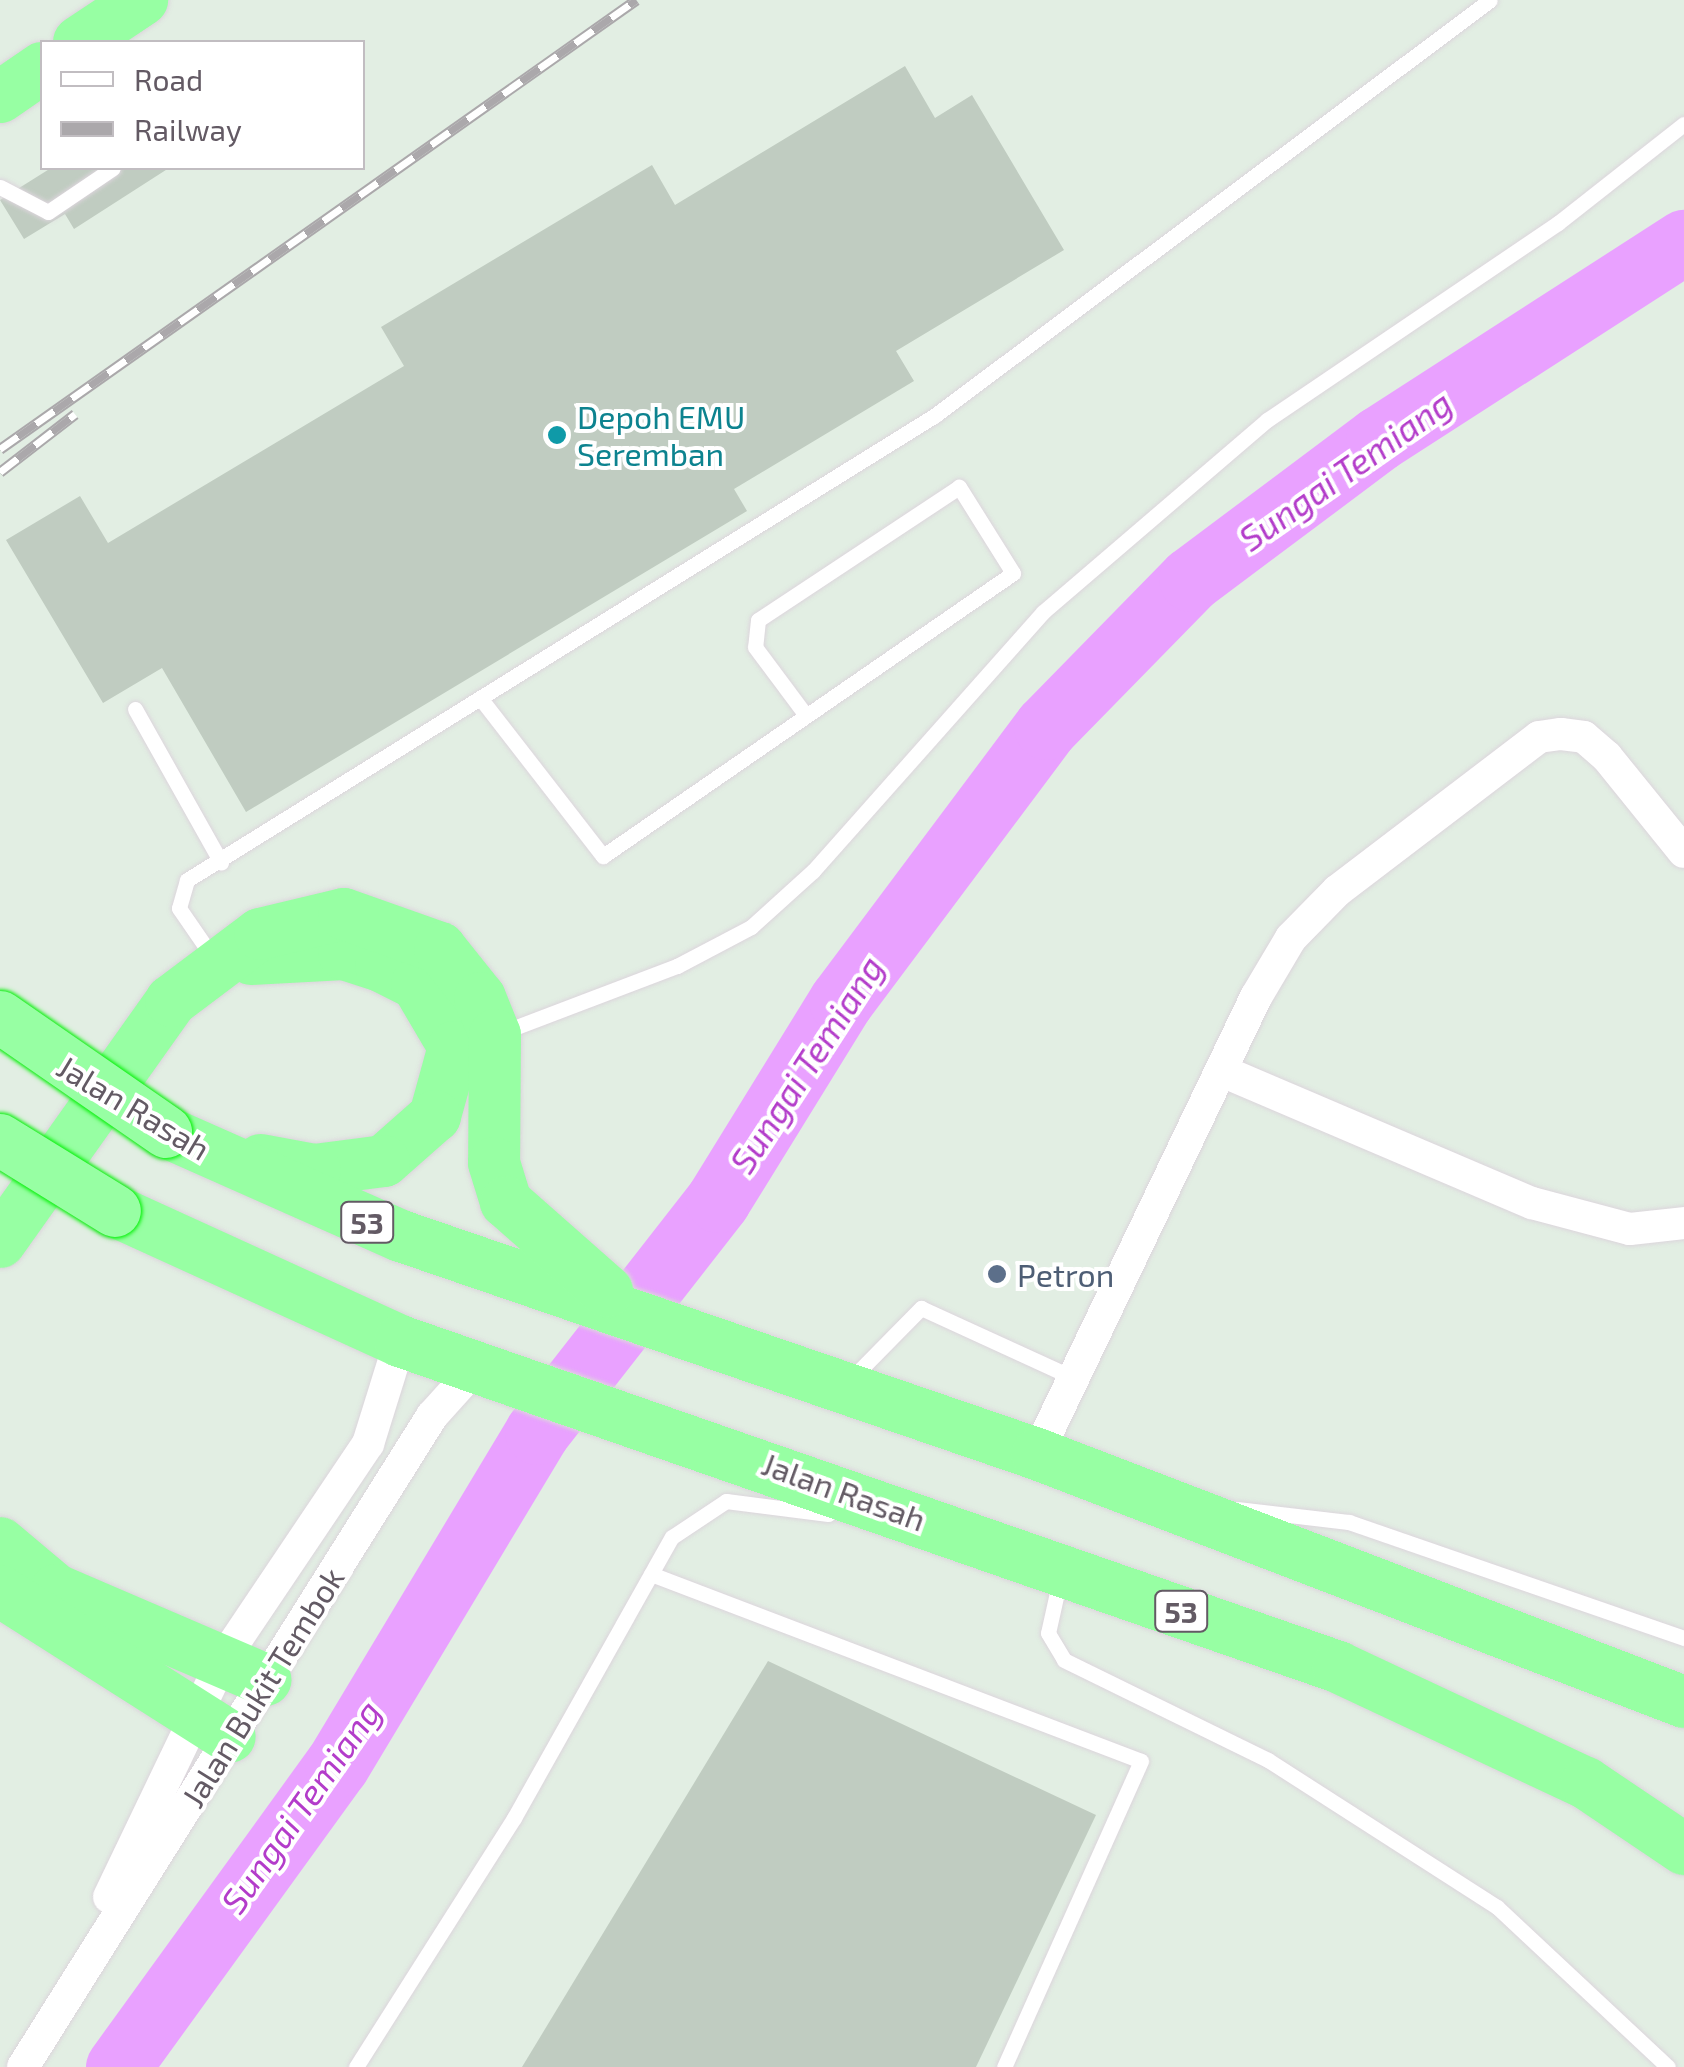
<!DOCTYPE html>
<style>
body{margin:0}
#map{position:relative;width:1684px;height:2067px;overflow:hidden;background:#e2eee3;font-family:"Exo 2",sans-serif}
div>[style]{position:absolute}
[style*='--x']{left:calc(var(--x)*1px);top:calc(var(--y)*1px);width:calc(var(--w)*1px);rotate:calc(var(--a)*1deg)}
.river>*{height:65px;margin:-32.5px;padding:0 32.5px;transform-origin:32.5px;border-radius:32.5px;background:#e9a1ff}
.building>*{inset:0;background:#c0ccc1}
.roads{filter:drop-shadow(0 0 2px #dcd5dc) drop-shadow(0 0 2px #dcd5dc)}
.service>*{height:15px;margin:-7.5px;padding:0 7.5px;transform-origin:7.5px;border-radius:7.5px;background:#fff}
.minor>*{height:32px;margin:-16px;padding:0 16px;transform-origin:16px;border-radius:16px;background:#fff}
.trunk>*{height:52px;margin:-26px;padding:0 26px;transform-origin:26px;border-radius:26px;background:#97ffa3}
.rail>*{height:11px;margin-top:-5.5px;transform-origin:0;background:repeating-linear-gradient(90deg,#fff 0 22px,#aba8ab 0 44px);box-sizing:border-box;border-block:2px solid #aba8ab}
.bridges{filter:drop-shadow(0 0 2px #00f004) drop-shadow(0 0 2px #00f004)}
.trunk-bridge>*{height:52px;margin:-26px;padding:0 26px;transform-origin:26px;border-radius:26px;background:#97ffa3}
.dots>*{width:28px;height:28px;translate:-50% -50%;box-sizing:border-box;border:5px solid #fff;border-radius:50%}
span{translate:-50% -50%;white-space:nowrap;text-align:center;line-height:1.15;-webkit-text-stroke:8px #fff;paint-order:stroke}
.shield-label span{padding:2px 8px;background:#fff;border:2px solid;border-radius:8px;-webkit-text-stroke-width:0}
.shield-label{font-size:30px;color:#635a64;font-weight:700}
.culture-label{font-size:32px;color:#0d838f}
.left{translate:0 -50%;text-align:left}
.street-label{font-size:32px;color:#635a64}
.service-label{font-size:32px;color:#4e5e75}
.water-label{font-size:35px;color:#b33cca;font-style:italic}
.legend{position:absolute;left:40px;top:40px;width:325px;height:130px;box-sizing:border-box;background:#fff;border:2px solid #c1bdc1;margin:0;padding:12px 18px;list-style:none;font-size:30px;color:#635a64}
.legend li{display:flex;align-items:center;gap:20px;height:50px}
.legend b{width:50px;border:2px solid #c1bdc1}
</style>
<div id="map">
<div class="river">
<i style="--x:118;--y:2067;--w:373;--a:-54.1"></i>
<i style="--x:337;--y:1765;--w:388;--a:-59"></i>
<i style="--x:537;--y:1432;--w:294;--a:-52"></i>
<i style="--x:718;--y:1200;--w:234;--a:-58.3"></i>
<i style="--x:841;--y:1001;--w:342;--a:-53.2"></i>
<i style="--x:1046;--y:727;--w:207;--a:-45.6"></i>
<i style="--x:1191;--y:579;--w:234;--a:-36.8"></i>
<i style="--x:1378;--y:439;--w:364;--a:-32.8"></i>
</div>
<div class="building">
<i style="clip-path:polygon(905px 66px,935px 118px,972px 95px,1064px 250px,896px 351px,914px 381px,734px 489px,747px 511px,246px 812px,162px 668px,103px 703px,6px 540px,80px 496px,108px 543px,404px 366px,381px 327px,652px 165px,675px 205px)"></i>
<i style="clip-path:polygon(51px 168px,169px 168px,74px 229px,65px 214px,24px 239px,0 200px)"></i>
<i style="clip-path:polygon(768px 1661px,1096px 1815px,976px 2067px,522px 2067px)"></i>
</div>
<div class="roads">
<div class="service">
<i style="--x:0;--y:187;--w:54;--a:27.5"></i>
<i style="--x:48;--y:212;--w:78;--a:-34.1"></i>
<i style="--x:481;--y:699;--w:199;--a:52.2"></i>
<i style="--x:603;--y:856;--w:498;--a:-34.6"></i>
<i style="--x:1013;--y:573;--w:102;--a:-122.1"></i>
<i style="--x:959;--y:487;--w:241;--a:146.5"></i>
<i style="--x:758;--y:620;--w:27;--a:96"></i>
<i style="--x:755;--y:647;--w:84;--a:53.3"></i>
<i style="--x:135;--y:709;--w:176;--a:60.7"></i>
<i style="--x:214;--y:959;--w:62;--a:-124.5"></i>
<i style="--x:179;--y:908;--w:29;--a:-74"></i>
<i style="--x:187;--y:880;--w:879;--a:-31.85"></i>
<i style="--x:934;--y:416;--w:694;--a:-36.8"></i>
<i style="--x:503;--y:1032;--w:186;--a:-20.8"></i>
<i style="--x:677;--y:966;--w:84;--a:-27.8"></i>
<i style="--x:751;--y:927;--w:84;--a:-42.1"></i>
<i style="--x:813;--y:871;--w:346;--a:-48.4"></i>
<i style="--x:1043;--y:612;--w:295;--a:-40.6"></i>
<i style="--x:1267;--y:420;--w:351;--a:-34.1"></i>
<i style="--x:1558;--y:223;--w:160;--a:-38.2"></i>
<i style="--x:851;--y:1379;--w:100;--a:-45.4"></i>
<i style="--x:921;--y:1308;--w:166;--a:24.6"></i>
<i style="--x:1238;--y:1509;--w:112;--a:6.7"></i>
<i style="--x:1349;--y:1522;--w:355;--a:19.1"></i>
<i style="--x:651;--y:1574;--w:524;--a:20.89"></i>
<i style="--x:1141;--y:1761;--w:335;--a:114.1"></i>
<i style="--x:1060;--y:1579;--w:55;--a:102.5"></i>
<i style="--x:1048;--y:1633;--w:31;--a:59"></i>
<i style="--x:1064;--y:1660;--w:227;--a:26.1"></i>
<i style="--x:1268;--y:1760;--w:272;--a:32.7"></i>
<i style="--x:1497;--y:1907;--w:234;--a:43.1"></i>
<i style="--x:356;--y:2067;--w:295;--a:-57.6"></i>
<i style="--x:514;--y:1818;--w:322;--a:-60.7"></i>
<i style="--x:672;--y:1537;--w:65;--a:-33.7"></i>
<i style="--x:726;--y:1501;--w:103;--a:7.3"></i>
</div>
<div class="minor">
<i style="--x:1222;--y:1071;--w:337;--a:23.1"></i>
<i style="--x:1532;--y:1203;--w:101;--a:14.9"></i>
<i style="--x:1630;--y:1229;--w:54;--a:-6.3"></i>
<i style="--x:1037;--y:1454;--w:507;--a:-64.4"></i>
<i style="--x:1256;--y:997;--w:69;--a:-59.3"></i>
<i style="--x:1291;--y:938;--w:66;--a:-45.6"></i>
<i style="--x:1337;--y:891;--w:254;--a:-37.3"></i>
<i style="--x:1539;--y:737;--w:22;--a:-8"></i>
<i style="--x:1561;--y:734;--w:23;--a:7"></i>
<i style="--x:1584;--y:737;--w:30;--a:41"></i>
<i style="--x:1607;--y:757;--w:122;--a:51"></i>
<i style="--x:109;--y:1897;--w:262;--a:-64.4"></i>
<i style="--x:222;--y:1661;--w:262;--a:-56.1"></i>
<i style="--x:368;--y:1444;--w:108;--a:-72.7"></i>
<i style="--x:23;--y:2067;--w:769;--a:-57.86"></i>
<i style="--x:432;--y:1416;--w:69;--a:-48"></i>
</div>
<div class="trunk">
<i style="--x:79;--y:42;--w:76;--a:-33.7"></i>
<i style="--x:0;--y:97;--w:51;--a:-34.6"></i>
<i style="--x:251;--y:959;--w:93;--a:-3.1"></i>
<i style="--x:344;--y:954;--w:39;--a:18"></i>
<i style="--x:381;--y:966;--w:40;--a:26.6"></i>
<i style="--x:417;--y:984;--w:73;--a:59.6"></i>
<i style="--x:454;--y:1047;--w:72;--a:105.4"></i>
<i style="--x:435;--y:1116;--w:68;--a:138.6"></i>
<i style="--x:384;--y:1161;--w:70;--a:172.6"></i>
<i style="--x:315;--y:1170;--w:55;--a:-169.5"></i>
<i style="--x:166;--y:1132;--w:257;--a:23.9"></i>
<i style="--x:401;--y:1236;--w:672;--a:18.92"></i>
<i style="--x:1037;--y:1454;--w:693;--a:20.97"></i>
<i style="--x:115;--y:1211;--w:313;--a:24.5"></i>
<i style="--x:400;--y:1341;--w:993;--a:19.16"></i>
<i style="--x:1338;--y:1667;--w:274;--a:25.1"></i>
<i style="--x:1586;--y:1783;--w:118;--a:34"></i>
<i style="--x:0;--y:1242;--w:296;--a:-54.6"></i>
<i style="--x:171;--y:1001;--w:111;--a:-37"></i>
<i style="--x:260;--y:934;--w:86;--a:-13.4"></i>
<i style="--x:344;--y:914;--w:102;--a:19.5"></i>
<i style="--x:440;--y:948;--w:64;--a:51.3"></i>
<i style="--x:480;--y:998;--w:40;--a:68"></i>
<i style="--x:495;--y:1035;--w:128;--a:90.4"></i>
<i style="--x:494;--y:1163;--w:41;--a:72.9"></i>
<i style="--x:506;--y:1202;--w:135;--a:41.4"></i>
<i style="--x:0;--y:1543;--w:73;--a:40"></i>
<i style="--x:56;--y:1590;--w:228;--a:23.2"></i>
<i style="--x:0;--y:1591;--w:272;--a:32.4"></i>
</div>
</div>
<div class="rail">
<i style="--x:0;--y:449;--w:779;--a:-35.22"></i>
<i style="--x:0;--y:472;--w:95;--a:-37.7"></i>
</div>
<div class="bridges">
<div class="trunk-bridge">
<i style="--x:0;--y:1017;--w:202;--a:34.7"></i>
<i style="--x:0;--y:1140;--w:135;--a:31.7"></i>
</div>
</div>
<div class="dots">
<i style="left:557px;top:435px;background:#0f9aa8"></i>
<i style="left:997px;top:1274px;background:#5c6f8a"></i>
</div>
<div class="shield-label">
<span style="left:367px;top:1222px">53</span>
<span style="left:1181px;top:1611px">53</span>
</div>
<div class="culture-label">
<span class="left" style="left:577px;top:435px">Depoh EMU<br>Seremban</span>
</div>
<div class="street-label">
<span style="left:134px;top:1107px;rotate:31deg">Jalan Rasah</span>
<span style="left:844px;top:1491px;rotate:20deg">Jalan Rasah</span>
<span style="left:262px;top:1687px;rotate:-58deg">Jalan Bukit Tembok</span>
</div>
<div class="service-label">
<span class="left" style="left:1017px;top:1274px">Petron</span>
</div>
<div class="water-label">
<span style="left:1345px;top:470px;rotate:-35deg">Sungai Temiang</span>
<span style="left:806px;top:1064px;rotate:-57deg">Sungai Temiang</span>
<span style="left:300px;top:1806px;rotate:-55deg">Sungai Temiang</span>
</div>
<ul class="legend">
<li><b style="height:12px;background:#fff"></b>Road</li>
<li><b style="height:12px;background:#aba8ab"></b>Railway</li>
</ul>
</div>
